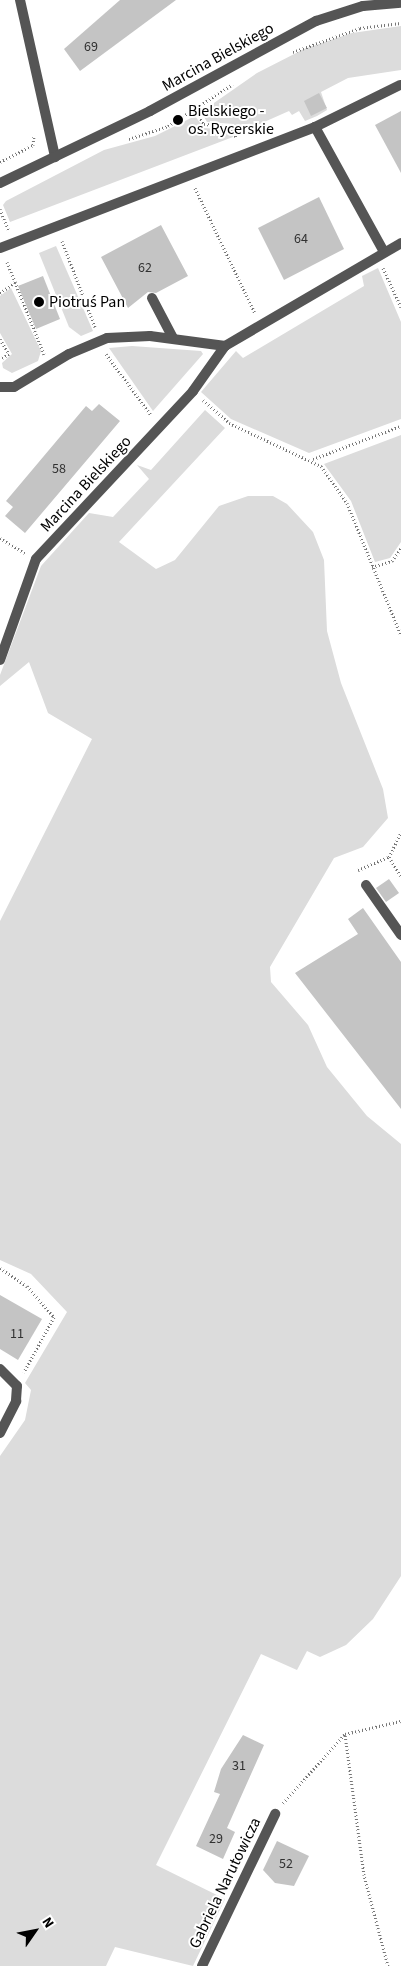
<!DOCTYPE html>
<meta charset="utf-8">
<style>
body{margin:0}
#map{position:relative;width:401px;height:1966px;overflow:hidden;background:#fff;font-family:"Source Sans 3",sans-serif}
div>[style]{position:absolute}
[style*='--x']{left:calc(var(--x)*1px);top:calc(var(--y)*1px);width:calc(var(--w)*1px);rotate:calc(var(--a)*1deg)}
.green>*{inset:0;background:#dcdcdc}
.building>*{inset:0;background:#c4c4c4}
.path>*{height:3px;margin-top:-1.5px;transform-origin:0;background:repeating-linear-gradient(90deg,#777 0 1px,transparent 0 3.5px)}
.service>*{height:10px;margin:-5px;padding:0 5px;transform-origin:5px;border-radius:5px;background:#555}
.minor>*{height:10px;margin:-5px;padding:0 5px;transform-origin:5px;border-radius:5px;background:#555}
.tertiary>*{height:10px;margin:-5px;padding:0 5px;transform-origin:5px;border-radius:5px;background:#555}
.dots>*{width:14px;height:14px;translate:-50% -50%;box-sizing:border-box;border:2px solid #fff;border-radius:50%}
span{translate:-50% -50%;white-space:nowrap;text-align:center;line-height:1.15;-webkit-text-stroke:4px #fff;paint-order:stroke}
.number-label{font-size:14px;color:#313131}
.number-label span{-webkit-text-stroke-width:0}
.street-label{font-size:16px;color:#000}
.poi-label{font-size:16px;color:#000}
.left{translate:0 -50%;text-align:left}
.north{position:absolute;left:10px;top:1906px;width:50px;height:50px;-webkit-text-stroke:4px #fff;paint-order:stroke;rotate:57deg;font-size:14px;font-weight:700;line-height:20px;text-align:center;color:#000}
.north::after{content:'';display:block;margin:auto;width:18px;height:22px;background:#000;clip-path:polygon(50% 0,100% 100%,50% 72%,0 100%)}
</style>
<div id="map">
<div class="green">
<i style="clip-path:polygon(401px 26px,401px 70px,348px 78px,321px 92px,327px 110px,317px 116px,305px 121px,299px 111px,292px 115px,289px 111px,239px 133px,234px 124px,207px 122px,201px 112px,257px 73px,304px 49px,352px 33px)"></i>
<i style="clip-path:polygon(195px 116px,204px 128px,230px 130px,233px 137px,10px 222px,3px 205px,6px 201px,104px 150px,155px 136px)"></i>
<i style="clip-path:polygon(56px 246px,93px 331px,81px 336px,69px 327px,39px 253px)"></i>
<i style="clip-path:polygon(378px 268px,401px 322px,401px 419px,309px 453px,231px 419px,201px 392px,236px 351px,243px 358px,364px 286px,362px 276px)"></i>
<i style="clip-path:polygon(11px 288px,41px 351px,38px 361px,12px 373px,3px 368px,2px 363px,12px 354px,0 333px,0 296px)"></i>
<i style="clip-path:polygon(132px 346px,201px 351px,203px 354px,153px 411px,109px 348px)"></i>
<i style="clip-path:polygon(205px 410px,225px 428px,119px 542px,156px 569px,175px 560px,219px 506px,248px 496px,273px 496px,287px 504px,313px 532px,324px 560px,327px 631px,341px 683px,383px 789px,388px 818px,363px 847px,334px 858px,270px 967px,271px 982px,308px 1025px,327px 1067px,367px 1116px,401px 1144px,401px 1576px,373px 1619px,346px 1645px,320px 1657px,307px 1651px,297px 1670px,261px 1654px,156px 1865px,225px 1899px,193px 1966px,115px 1947px,106px 1966px,0 1966px,0 1456px,25px 1420px,31px 1390px,25px 1383px,67px 1312px,31px 1274px,0 1260px,0 921px,92px 739px,48px 713px,29px 662px,0 686px,0 675px,41px 566px,89px 513px,113px 517px,149px 479px,137px 465px,151px 470px)"></i>
<i style="clip-path:polygon(401px 435px,401px 542px,390px 558px,375px 562px,351px 501px,324px 464px)"></i>
</div>
<div class="building">
<i style="clip-path:polygon(120px 0,176px 0,80px 71px,64px 49px)"></i>
<i style="clip-path:polygon(319px 93px,327px 108px,311px 116px,304px 101px)"></i>
<i style="clip-path:polygon(401px 111px,401px 173px,375px 125px)"></i>
<i style="clip-path:polygon(319px 197px,344px 249px,284px 280px,258px 228px)"></i>
<i style="clip-path:polygon(161px 225px,188px 276px,156px 293px,148px 292px,128px 308px,101px 257px)"></i>
<i style="clip-path:polygon(43px 276px,60px 319px,36px 329px,18px 286px)"></i>
<i style="clip-path:polygon(99px 404px,120px 421px,25px 533px,5px 516px,13px 507px,6px 501px,86px 406px,92px 411px)"></i>
<i style="clip-path:polygon(389px 879px,399px 893px,386px 902px,376px 888px)"></i>
<i style="clip-path:polygon(363px 908px,401px 962px,401px 1109px,295px 973px,358px 934px,348px 919px)"></i>
<i style="clip-path:polygon(0 1295px,42px 1319px,18px 1360px,0 1349px)"></i>
<i style="clip-path:polygon(243px 1735px,264px 1745px,227px 1828px,235px 1832px,223px 1859px,196px 1846px,220px 1794px,214px 1792px,221px 1769px)"></i>
<i style="clip-path:polygon(277px 1841px,309px 1856px,294px 1886px,275px 1883px,263px 1870px)"></i>
</div>
<div class="path">
<i style="--x:293;--y:52;--w:71;--a:-19.7"></i>
<i style="--x:360;--y:28;--w:41;--a:-7"></i>
<i style="--x:195;--y:110;--w:17;--a:57"></i>
<i style="--x:204;--y:124;--w:27;--a:4"></i>
<i style="--x:231;--y:126;--w:12;--a:66"></i>
<i style="--x:129;--y:139;--w:41;--a:-18.4"></i>
<i style="--x:168;--y:126;--w:77;--a:-32.9"></i>
<i style="--x:0;--y:162;--w:37;--a:-27"></i>
<i style="--x:33;--y:145;--w:9;--a:-84"></i>
<i style="--x:195;--y:188;--w:139;--a:64.4"></i>
<i style="--x:0;--y:209;--w:24;--a:68"></i>
<i style="--x:62;--y:241;--w:92;--a:69"></i>
<i style="--x:7;--y:262;--w:22;--a:68"></i>
<i style="--x:383;--y:268;--w:43;--a:65.2"></i>
<i style="--x:0;--y:293;--w:19;--a:-36"></i>
<i style="--x:15;--y:282;--w:78;--a:68.1"></i>
<i style="--x:0;--y:339;--w:17;--a:59"></i>
<i style="--x:9;--y:354;--w:10;--a:151"></i>
<i style="--x:106;--y:354;--w:76;--a:53.6"></i>
<i style="--x:203;--y:400;--w:35;--a:41"></i>
<i style="--x:229;--y:423;--w:102;--a:25.1"></i>
<i style="--x:321;--y:466;--w:45;--a:54.9"></i>
<i style="--x:347;--y:503;--w:143;--a:67.8"></i>
<i style="--x:313;--y:459;--w:94;--a:-20.6"></i>
<i style="--x:0;--y:538;--w:29;--a:31"></i>
<i style="--x:372;--y:567;--w:21;--a:-17"></i>
<i style="--x:392;--y:561;--w:16;--a:-55"></i>
<i style="--x:389;--y:857;--w:22;--a:58"></i>
<i style="--x:358;--y:870;--w:34;--a:-23"></i>
<i style="--x:389;--y:857;--w:28;--a:-64"></i>
<i style="--x:0;--y:1268;--w:32;--a:34"></i>
<i style="--x:27;--y:1286;--w:41;--a:48.9"></i>
<i style="--x:54;--y:1317;--w:63;--a:118.6"></i>
<i style="--x:283;--y:1803;--w:93;--a:-48.1"></i>
<i style="--x:388;--y:1966;--w:94;--a:-104.8"></i>
<i style="--x:364;--y:1875;--w:142;--a:-97.7"></i>
<i style="--x:345;--y:1734;--w:57;--a:-13.1"></i>
</div>
<div class="service">
<i style="--x:315;--y:127;--w:143;--a:61.1"></i>
<i style="--x:0;--y:248;--w:337;--a:-21"></i>
<i style="--x:315;--y:127;--w:95;--a:-26.3"></i>
<i style="--x:152;--y:298;--w:45;--a:62.3"></i>
<i style="--x:0;--y:387;--w:14;--a:0"></i>
<i style="--x:14;--y:387;--w:64;--a:-31"></i>
<i style="--x:69;--y:354;--w:41;--a:-22.8"></i>
<i style="--x:107;--y:338;--w:43;--a:-2.7"></i>
<i style="--x:150;--y:336;--w:76;--a:7.6"></i>
<i style="--x:225;--y:346;--w:204;--a:-30.3"></i>
<i style="--x:0;--y:660;--w:107;--a:-70.4"></i>
<i style="--x:36;--y:559;--w:230;--a:-46.9"></i>
<i style="--x:193;--y:391;--w:55;--a:-54.6"></i>
<i style="--x:366;--y:885;--w:61;--a:55"></i>
<i style="--x:0;--y:1369;--w:24;--a:45"></i>
<i style="--x:17;--y:1386;--w:15;--a:94"></i>
</div>
<div class="minor">
<i style="--x:20;--y:0;--w:161;--a:77.4"></i>
<i style="--x:0;--y:1433;--w:36;--a:-63"></i>
<i style="--x:202;--y:1966;--w:169;--a:-64.3"></i>
</div>
<div class="tertiary">
<i style="--x:0;--y:183;--w:166;--a:-25.6"></i>
<i style="--x:150;--y:111;--w:189;--a:-28.5"></i>
<i style="--x:316;--y:21;--w:49;--a:-17.7"></i>
<i style="--x:363;--y:6;--w:38;--a:-5"></i>
</div>
<div class="dots">
<i style="left:178px;top:120px;background:#000"></i>
<i style="left:39px;top:302px;background:#000"></i>
</div>
<div class="number-label">
<span style="left:91px;top:47px">69</span>
<span style="left:301px;top:239px">64</span>
<span style="left:145px;top:268px">62</span>
<span style="left:59px;top:469px">58</span>
<span style="left:17px;top:1334px">11</span>
<span style="left:239px;top:1766px">31</span>
<span style="left:216px;top:1839px">29</span>
<span style="left:286px;top:1864px">52</span>
</div>
<div class="street-label">
<span style="left:218px;top:57px;rotate:-29deg">Marcina Bielskiego</span>
<span style="left:86px;top:484px;rotate:-47deg">Marcina Bielskiego</span>
<span style="left:225px;top:1883px;rotate:-64deg">Gabriela Narutowicza</span>
</div>
<div class="poi-label">
<span class="left" style="left:188px;top:120px">Bielskiego -<br>os. Rycerskie</span>
<span class="left" style="left:49px;top:302px">Piotruś Pan</span>
</div>
<div class="north">N</div>
</div>
